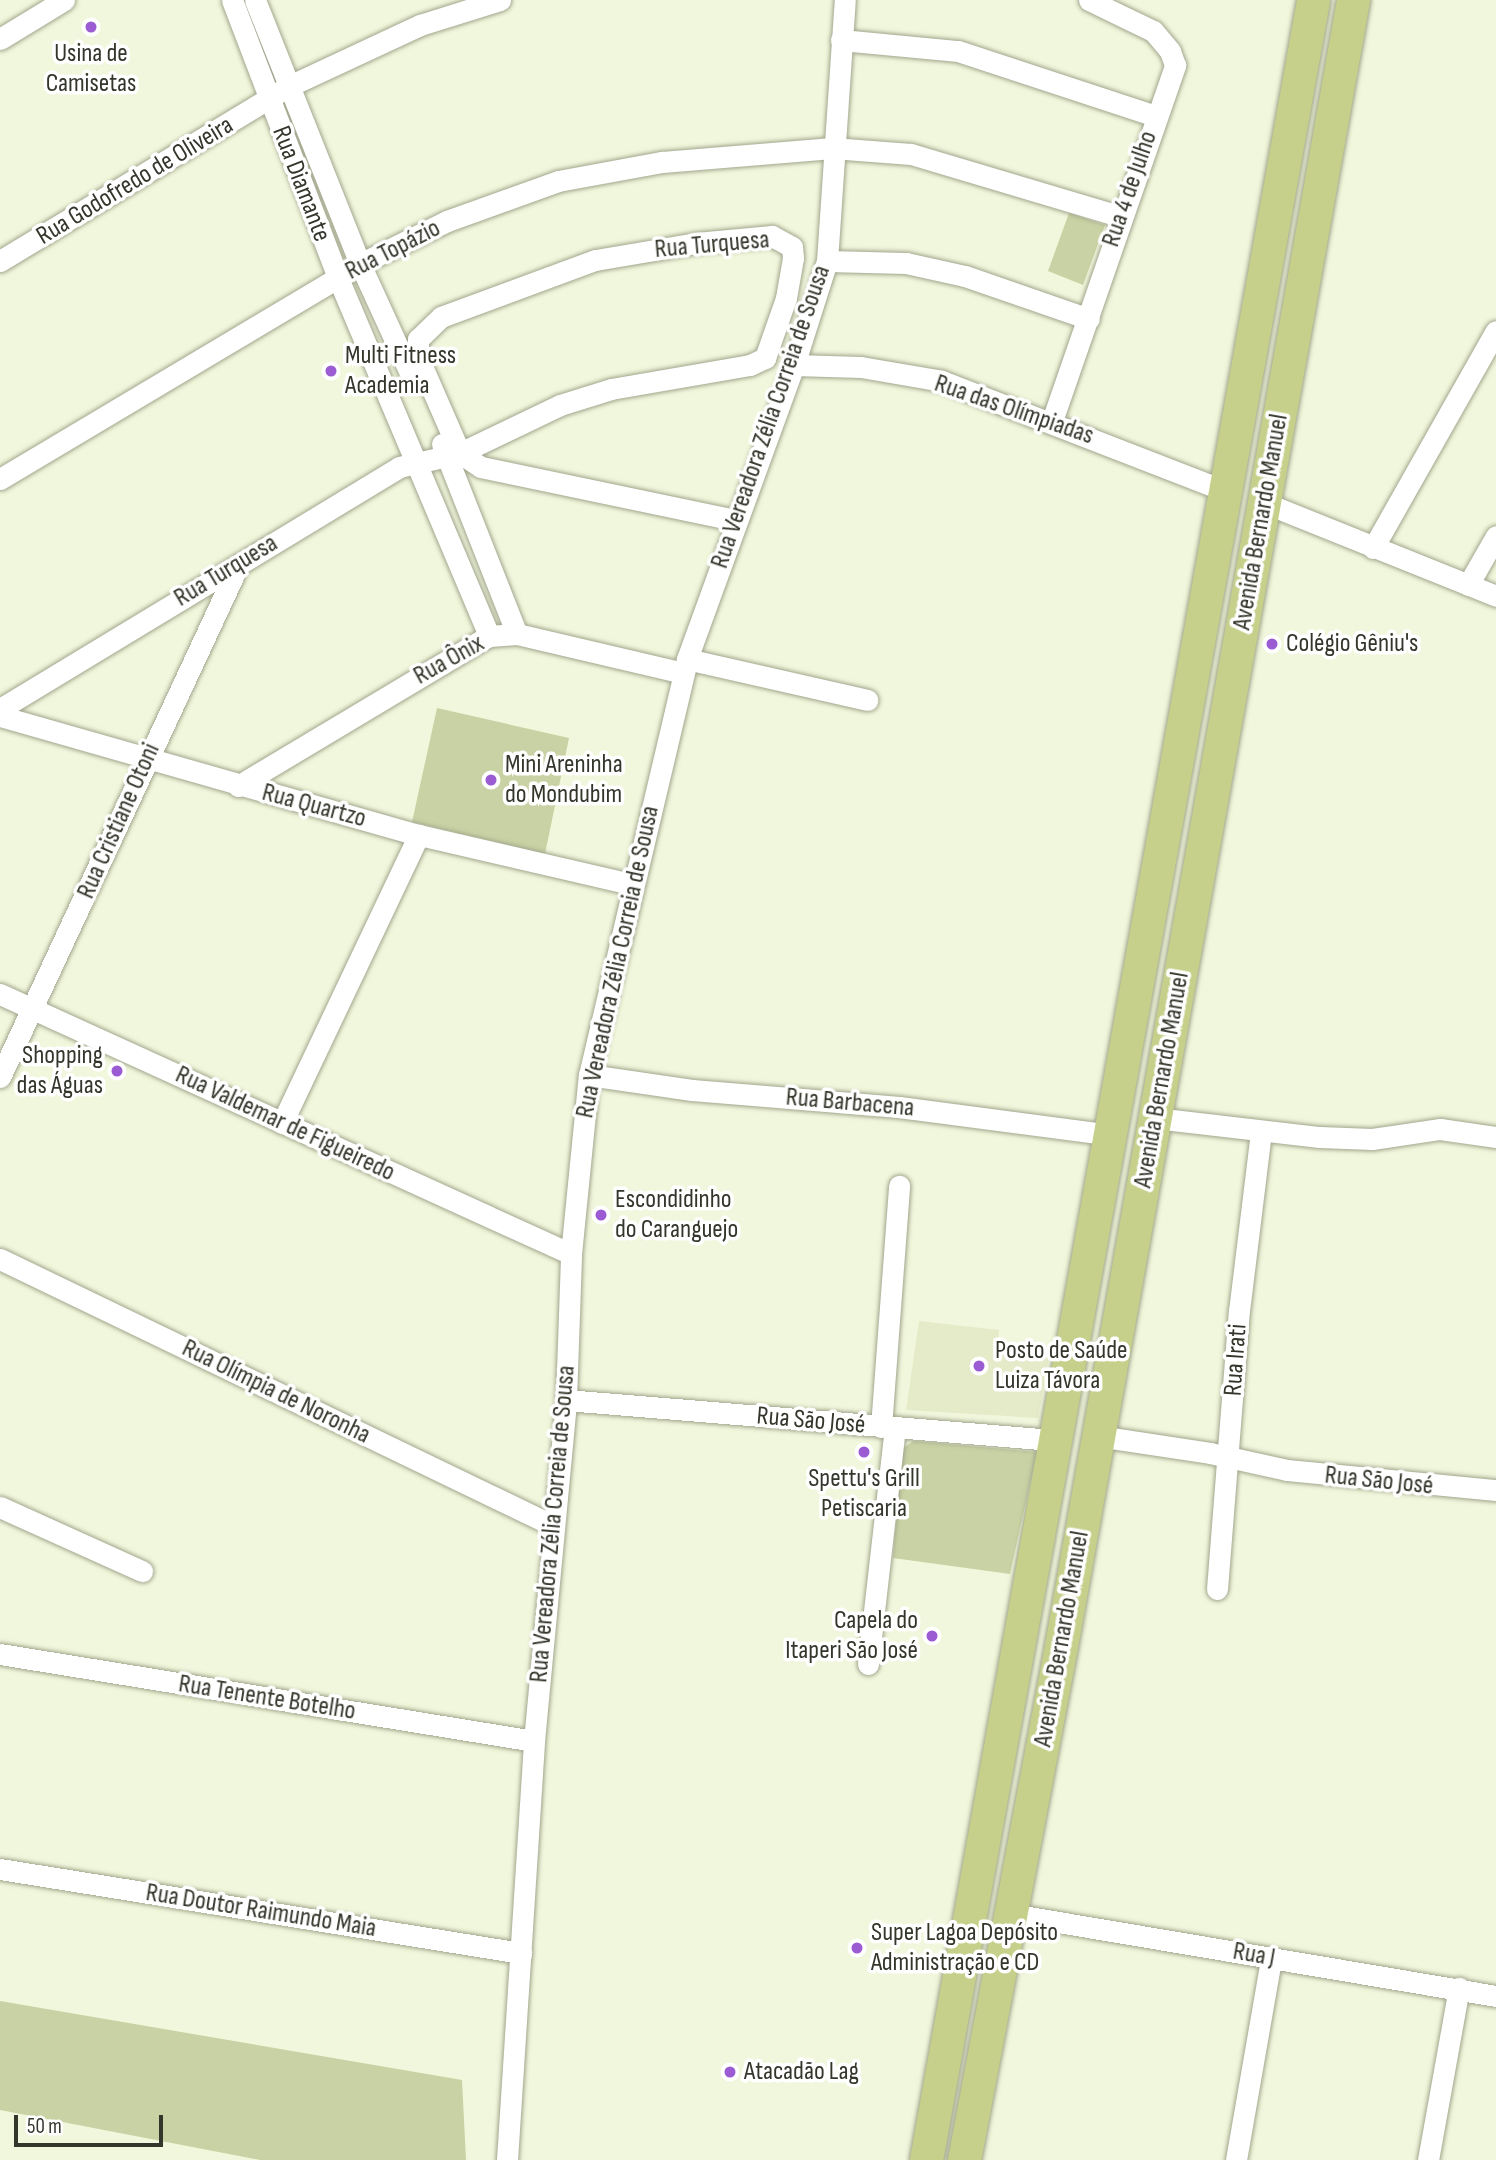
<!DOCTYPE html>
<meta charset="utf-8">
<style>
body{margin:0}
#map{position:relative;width:1496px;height:2160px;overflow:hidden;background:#f1f7dc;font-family:"Sofia Sans Condensed",sans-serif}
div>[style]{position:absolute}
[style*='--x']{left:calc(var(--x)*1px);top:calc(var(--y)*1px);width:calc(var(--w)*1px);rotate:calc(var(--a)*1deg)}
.built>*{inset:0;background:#e5ebc9}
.green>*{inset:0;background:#c9d2a4}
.roads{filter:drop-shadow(0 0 2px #a1a68d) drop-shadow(0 0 2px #a1a68d)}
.minor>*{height:21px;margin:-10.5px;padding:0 10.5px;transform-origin:10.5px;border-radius:10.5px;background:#fff}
.primary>*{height:33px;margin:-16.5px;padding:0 16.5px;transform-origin:16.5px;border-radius:16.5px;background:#c6d08b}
.dots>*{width:19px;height:19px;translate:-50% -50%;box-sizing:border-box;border:4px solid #fff;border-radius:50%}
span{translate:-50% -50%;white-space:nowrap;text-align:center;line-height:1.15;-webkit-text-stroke:7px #fff;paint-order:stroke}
.poi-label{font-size:26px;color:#33362b}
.left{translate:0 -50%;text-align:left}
.right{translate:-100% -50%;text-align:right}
.street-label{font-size:26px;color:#33362b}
.scale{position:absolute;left:14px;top:2115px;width:149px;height:32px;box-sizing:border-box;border:4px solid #33362b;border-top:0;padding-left:9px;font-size:21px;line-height:24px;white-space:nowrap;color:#33362b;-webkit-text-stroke:5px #fff;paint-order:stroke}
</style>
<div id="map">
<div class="built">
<i style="clip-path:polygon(919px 1321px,999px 1330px,997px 1351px,1049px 1356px,1038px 1418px,906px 1410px)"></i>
</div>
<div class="green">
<i style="clip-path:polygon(1069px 213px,1105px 225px,1083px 285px,1048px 271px)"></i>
<i style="clip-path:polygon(437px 708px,569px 738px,545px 854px,412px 822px)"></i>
<i style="clip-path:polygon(913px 1441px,1037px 1452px,1010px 1574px,893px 1558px,902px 1449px)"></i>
<i style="clip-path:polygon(0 2001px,462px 2080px,466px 2160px,260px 2160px,0 2110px)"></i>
</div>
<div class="roads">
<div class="minor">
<i style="--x:232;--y:0;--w:298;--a:69.1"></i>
<i style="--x:338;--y:278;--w:389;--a:67.1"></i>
<i style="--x:255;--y:0;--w:284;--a:68.3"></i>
<i style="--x:360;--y:264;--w:130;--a:65.4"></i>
<i style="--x:0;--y:39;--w:75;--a:-31.4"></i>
<i style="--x:841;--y:40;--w:118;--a:5.4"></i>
<i style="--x:958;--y:51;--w:208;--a:18.2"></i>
<i style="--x:0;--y:261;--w:336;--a:-31.2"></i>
<i style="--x:287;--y:87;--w:147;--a:-25"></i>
<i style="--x:420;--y:25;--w:84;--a:-17.4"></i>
<i style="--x:827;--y:261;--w:79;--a:1.5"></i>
<i style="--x:906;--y:263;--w:60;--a:12.4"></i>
<i style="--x:965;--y:276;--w:131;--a:19.1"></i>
<i style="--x:794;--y:365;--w:67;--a:1.7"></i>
<i style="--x:861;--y:367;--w:82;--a:9.8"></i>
<i style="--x:942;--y:381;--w:304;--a:21.2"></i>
<i style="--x:1052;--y:421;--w:377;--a:-70.9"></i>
<i style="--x:1175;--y:65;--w:15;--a:-110"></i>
<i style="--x:1170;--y:51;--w:26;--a:-130"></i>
<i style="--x:1153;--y:31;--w:71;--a:-154.2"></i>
<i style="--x:442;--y:444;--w:204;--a:68.5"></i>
<i style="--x:0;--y:479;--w:419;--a:-30.8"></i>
<i style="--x:360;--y:264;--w:97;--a:-26.3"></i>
<i style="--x:447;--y:221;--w:118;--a:-19.8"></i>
<i style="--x:558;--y:181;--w:106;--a:-10.4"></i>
<i style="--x:662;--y:162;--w:171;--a:-4.7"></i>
<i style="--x:832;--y:148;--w:79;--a:4.3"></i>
<i style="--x:911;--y:154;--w:217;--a:16.6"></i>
<i style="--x:1265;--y:503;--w:249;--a:21.9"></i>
<i style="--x:1373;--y:548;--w:249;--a:-60.5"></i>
<i style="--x:1468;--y:585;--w:56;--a:-60.3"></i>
<i style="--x:687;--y:659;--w:185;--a:12.8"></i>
<i style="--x:0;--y:709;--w:467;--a:-31.2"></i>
<i style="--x:399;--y:467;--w:63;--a:-12.9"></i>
<i style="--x:460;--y:453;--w:111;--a:-25.6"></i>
<i style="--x:560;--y:405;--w:53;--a:-17.4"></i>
<i style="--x:611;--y:389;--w:141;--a:-9.8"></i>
<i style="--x:750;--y:365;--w:17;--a:-25"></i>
<i style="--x:765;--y:358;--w:64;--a:-70.7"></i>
<i style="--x:786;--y:298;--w:41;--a:-80.1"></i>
<i style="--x:793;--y:258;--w:11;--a:-95"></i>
<i style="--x:792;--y:247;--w:23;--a:-151"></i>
<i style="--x:772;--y:236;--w:76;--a:174.7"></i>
<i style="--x:696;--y:243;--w:102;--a:170.4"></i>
<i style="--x:595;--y:260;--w:164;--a:159.7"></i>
<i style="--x:441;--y:317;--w:32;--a:136"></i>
<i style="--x:418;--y:339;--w:18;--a:90"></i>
<i style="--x:418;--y:357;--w:105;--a:66.4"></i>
<i style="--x:460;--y:453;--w:25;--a:34"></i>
<i style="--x:481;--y:467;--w:259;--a:11.8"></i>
<i style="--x:0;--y:716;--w:436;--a:15.9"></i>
<i style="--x:419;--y:835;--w:218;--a:13"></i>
<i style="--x:238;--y:786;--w:292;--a:-30.9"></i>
<i style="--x:489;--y:636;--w:28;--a:-4"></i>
<i style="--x:517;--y:634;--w:171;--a:13.2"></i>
<i style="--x:0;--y:994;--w:627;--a:24.48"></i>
<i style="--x:589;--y:1075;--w:104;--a:8.3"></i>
<i style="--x:692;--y:1090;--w:208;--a:4.7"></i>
<i style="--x:899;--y:1107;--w:214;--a:7.5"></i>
<i style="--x:0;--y:1077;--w:564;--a:-65.03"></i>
<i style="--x:1155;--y:1118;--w:166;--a:6.6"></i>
<i style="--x:1320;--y:1137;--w:52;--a:2.2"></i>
<i style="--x:1372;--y:1139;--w:69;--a:-8.4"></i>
<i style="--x:1440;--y:1129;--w:57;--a:8.1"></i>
<i style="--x:282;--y:1123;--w:319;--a:-64.6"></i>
<i style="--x:0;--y:1259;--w:613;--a:25.73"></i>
<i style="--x:566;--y:1400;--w:493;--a:4.7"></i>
<i style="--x:881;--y:1427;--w:242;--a:-85.7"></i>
<i style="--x:1098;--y:1436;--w:113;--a:8.6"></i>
<i style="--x:1210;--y:1453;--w:79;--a:12.4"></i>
<i style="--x:1287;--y:1470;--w:210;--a:5.5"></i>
<i style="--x:0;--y:1507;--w:156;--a:24.3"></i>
<i style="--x:1217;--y:1589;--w:279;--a:-85.5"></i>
<i style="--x:1239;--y:1311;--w:180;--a:-83"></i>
<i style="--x:0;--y:1654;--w:541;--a:9.25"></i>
<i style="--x:868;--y:1664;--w:238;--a:-83.5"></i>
<i style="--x:0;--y:1869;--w:528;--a:9.16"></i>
<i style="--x:1011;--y:1914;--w:492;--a:9.6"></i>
<i style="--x:507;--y:2160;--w:420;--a:-86.3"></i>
<i style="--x:534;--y:1741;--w:342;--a:-84.6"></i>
<i style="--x:566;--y:1400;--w:146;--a:-88"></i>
<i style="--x:571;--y:1254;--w:180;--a:-84.3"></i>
<i style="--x:589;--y:1075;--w:427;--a:-76.7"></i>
<i style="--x:687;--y:659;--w:313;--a:-70"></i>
<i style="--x:794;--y:365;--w:109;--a:-72.4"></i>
<i style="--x:827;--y:261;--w:262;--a:-86.1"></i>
<i style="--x:1236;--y:2160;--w:204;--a:-80.1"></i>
<i style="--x:1428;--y:2160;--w:175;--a:-79.8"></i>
</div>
<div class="primary">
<i style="--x:926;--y:2160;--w:2194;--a:-79.84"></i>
<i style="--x:964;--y:2160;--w:523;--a:-79.31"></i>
<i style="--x:1061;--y:1646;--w:1672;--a:-79.94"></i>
</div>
</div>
<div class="dots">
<i style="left:91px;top:27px;background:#9b5cd3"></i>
<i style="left:331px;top:371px;background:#9b5cd3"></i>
<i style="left:1272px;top:644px;background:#9b5cd3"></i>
<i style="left:491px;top:780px;background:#9b5cd3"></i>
<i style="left:117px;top:1071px;background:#9b5cd3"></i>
<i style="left:601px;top:1215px;background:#9b5cd3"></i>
<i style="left:979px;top:1366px;background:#9b5cd3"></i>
<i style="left:864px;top:1452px;background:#9b5cd3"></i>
<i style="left:932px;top:1636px;background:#9b5cd3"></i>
<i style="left:857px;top:1948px;background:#9b5cd3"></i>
<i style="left:730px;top:2072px;background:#9b5cd3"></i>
</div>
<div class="poi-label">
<span style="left:91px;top:69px">Usina de<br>Camisetas</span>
<span class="left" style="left:345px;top:371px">Multi Fitness<br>Academia</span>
<span class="left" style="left:1286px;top:644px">Colégio Gêniu's</span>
<span class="left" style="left:505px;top:780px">Mini Areninha<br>do Mondubim</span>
<span class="right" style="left:103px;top:1071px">Shopping<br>das Águas</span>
<span class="left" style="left:615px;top:1215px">Escondidinho<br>do Caranguejo</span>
<span class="left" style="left:995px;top:1366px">Posto de Saúde<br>Luiza Távora</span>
<span style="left:864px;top:1494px">Spettu's Grill<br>Petiscaria</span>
<span class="right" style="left:918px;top:1636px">Capela do<br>Itaperi São José</span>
<span class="left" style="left:871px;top:1948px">Super Lagoa Depósito<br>Administração e CD</span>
<span class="left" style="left:744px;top:2072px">Atacadão Lag</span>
</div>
<div class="street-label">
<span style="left:135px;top:181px;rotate:-31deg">Rua Godofredo de Oliveira</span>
<span style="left:301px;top:184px;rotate:69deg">Rua Diamante</span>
<span style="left:1130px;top:189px;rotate:-71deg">Rua 4 de Julho</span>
<span style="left:712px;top:245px;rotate:-5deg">Rua Turquesa</span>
<span style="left:393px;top:250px;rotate:-27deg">Rua Topázio</span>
<span style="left:1014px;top:410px;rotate:19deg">Rua das Olímpiadas</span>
<span style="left:771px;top:417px;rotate:-71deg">Rua Vereadora Zélia Correia de Sousa</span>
<span style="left:1261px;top:522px;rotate:-80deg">Avenida Bernardo Manuel</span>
<span style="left:226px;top:571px;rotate:-31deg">Rua Turquesa</span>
<span style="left:449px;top:660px;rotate:-29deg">Rua Ônix</span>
<span style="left:314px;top:806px;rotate:15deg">Rua Quartzo</span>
<span style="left:119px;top:821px;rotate:-66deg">Rua Cristiane Otoni</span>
<span style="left:618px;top:962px;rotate:-78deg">Rua Vereadora Zélia Correia de Sousa</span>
<span style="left:1162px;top:1080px;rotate:-80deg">Avenida Bernardo Manuel</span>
<span style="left:850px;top:1103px;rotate:5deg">Rua Barbacena</span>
<span style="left:285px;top:1124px;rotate:25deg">Rua Valdemar de Figueiredo</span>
<span style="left:1236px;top:1360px;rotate:-86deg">Rua Irati</span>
<span style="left:276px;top:1392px;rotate:26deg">Rua Olímpia de Noronha</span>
<span style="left:811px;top:1421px;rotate:5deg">Rua São José</span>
<span style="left:1379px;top:1481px;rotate:6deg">Rua São José</span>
<span style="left:553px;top:1524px;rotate:-85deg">Rua Vereadora Zélia Correia de Sousa</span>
<span style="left:1062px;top:1639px;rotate:-80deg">Avenida Bernardo Manuel</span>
<span style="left:267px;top:1698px;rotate:9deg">Rua Tenente Botelho</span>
<span style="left:261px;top:1911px;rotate:9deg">Rua Doutor Raimundo Maia</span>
<span style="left:1254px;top:1955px;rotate:10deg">Rua J</span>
</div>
<div class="scale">50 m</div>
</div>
